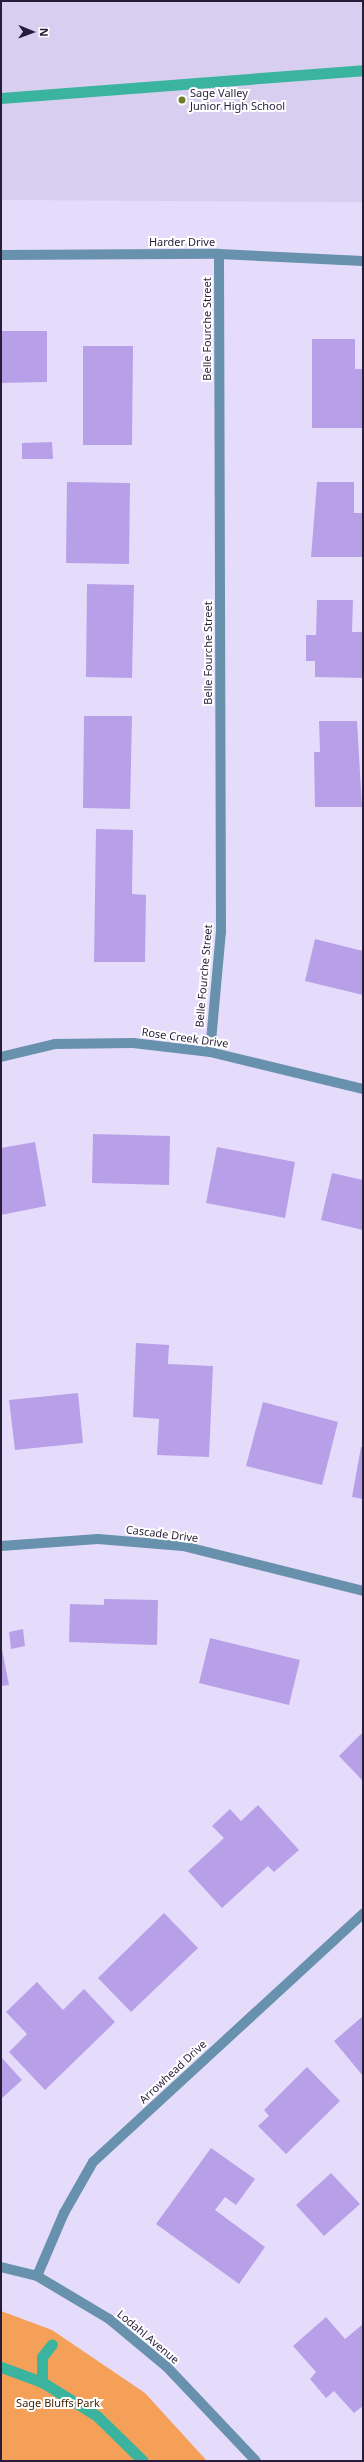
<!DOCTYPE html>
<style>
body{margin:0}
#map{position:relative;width:364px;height:2462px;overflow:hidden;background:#e5dcfb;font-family:"Noto Sans",sans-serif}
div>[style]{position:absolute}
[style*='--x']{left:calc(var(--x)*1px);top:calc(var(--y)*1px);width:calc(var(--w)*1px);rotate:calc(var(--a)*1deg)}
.built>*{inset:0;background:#d8ceef}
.green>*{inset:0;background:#f5a058}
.stream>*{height:11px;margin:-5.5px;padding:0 5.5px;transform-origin:5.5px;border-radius:5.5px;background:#3bb49f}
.building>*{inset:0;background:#b8a0e9}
.minor>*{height:10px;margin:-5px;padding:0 5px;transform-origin:5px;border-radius:5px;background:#6891ad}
.tertiary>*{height:10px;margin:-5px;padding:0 5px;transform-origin:5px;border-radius:5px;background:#6891ad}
.dots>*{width:11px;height:11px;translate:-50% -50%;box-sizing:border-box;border:2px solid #fff;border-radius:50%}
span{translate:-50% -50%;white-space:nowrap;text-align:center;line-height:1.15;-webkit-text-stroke:4px #fff;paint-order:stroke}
.poi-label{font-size:11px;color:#271d39}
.left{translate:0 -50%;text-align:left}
.street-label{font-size:11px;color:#271d39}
.park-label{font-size:11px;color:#452403}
.frame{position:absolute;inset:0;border:2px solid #271d39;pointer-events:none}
.north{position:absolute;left:12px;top:12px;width:40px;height:40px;-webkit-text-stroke:3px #fff;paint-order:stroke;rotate:91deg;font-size:11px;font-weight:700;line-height:16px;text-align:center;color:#271d39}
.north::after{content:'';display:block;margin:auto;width:14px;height:18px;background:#271d39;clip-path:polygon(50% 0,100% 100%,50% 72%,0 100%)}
</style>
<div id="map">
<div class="built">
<i style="clip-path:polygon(1px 1px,363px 1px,363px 202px,1px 200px)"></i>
</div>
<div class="green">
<i style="clip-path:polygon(1px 2311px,52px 2330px,145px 2393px,207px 2461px,1px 2461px)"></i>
</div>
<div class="stream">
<i style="--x:1;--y:98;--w:363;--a:-4.4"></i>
<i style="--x:1;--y:2367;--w:44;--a:20.1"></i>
<i style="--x:42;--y:2382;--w:65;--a:31.7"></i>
<i style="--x:97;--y:2416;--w:64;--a:44.4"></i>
<i style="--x:42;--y:2382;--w:25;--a:-90"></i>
<i style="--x:42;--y:2357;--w:16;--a:-52"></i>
</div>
<div class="building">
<i style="clip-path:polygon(1px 331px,47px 331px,47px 382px,1px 383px)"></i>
<i style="clip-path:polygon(312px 339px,355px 339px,355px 369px,362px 369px,362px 428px,312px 428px)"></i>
<i style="clip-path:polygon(83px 346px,133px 346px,132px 445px,83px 445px)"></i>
<i style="clip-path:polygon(52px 442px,53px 459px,22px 459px,22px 443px)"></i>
<i style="clip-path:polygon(67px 482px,130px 483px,129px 564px,66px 563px)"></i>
<i style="clip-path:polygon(317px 482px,354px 482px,354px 513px,363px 513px,363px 557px,311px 557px)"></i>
<i style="clip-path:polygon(87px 584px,134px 585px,132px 678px,86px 677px)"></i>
<i style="clip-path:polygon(317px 600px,353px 600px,352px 632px,363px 632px,363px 678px,315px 677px,315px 661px,306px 661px,306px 635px,316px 635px)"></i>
<i style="clip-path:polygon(84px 716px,132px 716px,130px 809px,83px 808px)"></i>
<i style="clip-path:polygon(319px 721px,357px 721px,362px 807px,315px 807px,314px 752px,320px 752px)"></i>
<i style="clip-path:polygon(96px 829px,133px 830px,132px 894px,146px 895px,145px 962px,94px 962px)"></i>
<i style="clip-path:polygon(315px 939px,363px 951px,363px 995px,305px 981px)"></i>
<i style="clip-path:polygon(93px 1134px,170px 1136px,169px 1185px,92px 1183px)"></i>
<i style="clip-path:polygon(35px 1142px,46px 1206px,1px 1215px,1px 1148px)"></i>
<i style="clip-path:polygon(217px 1147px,295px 1162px,285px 1218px,206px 1203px)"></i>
<i style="clip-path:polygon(332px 1173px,363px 1180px,363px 1230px,321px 1220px)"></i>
<i style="clip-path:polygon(136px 1343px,169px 1345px,168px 1364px,213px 1366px,209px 1457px,157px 1455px,159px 1419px,133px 1417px)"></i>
<i style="clip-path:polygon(78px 1393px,83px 1443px,15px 1450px,9px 1400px)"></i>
<i style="clip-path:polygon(263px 1402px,338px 1422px,322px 1485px,246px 1466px)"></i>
<i style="clip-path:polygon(361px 1447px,363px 1447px,363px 1499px,352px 1497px)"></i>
<i style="clip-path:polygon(104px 1599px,158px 1600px,157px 1645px,69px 1642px,70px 1604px,104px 1605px)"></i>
<i style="clip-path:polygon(23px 1629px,25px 1646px,11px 1649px,9px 1632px)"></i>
<i style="clip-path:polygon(210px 1638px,300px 1660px,289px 1705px,199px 1683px)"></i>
<i style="clip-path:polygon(1px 1644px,9px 1685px,1px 1686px)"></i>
<i style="clip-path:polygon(363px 1732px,363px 1781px,339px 1756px)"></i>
<i style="clip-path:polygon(258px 1805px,299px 1850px,274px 1872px,268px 1866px,222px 1908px,188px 1871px,224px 1838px,212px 1826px,230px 1809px,241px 1821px)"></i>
<i style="clip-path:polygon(164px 1913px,198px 1948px,131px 2012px,98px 1978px)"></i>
<i style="clip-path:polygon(37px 1982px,63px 2010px,84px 1989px,115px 2022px,45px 2090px,9px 2052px,27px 2034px,6px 2012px)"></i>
<i style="clip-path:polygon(363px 2016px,363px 2076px,334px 2041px)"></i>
<i style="clip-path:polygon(1px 2057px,22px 2080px,1px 2099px)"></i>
<i style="clip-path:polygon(307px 2067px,340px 2101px,286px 2154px,258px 2126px,269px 2116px,264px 2110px)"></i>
<i style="clip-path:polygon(211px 2148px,255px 2179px,236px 2205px,225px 2197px,215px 2210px,265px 2247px,239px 2284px,156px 2224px)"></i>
<i style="clip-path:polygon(331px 2173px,360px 2204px,324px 2236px,296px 2205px)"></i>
<i style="clip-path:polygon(326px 2317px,345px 2339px,363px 2324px,363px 2406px,354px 2413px,334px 2391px,326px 2398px,310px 2379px,316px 2372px,293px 2346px)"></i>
</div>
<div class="minor">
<i style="--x:210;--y:1052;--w:121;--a:-84.8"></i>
<i style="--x:221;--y:932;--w:678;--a:-90.17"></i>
<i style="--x:1;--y:1057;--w:56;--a:-13.5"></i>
<i style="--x:55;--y:1044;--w:78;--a:-0.7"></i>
<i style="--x:133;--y:1043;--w:78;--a:6.7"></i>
<i style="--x:210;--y:1052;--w:157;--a:13.6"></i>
<i style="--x:1;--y:1546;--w:97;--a:-4.1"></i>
<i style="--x:98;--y:1539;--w:85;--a:4.7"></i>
<i style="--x:183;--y:1546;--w:186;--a:14"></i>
<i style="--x:1;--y:2267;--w:37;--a:14"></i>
<i style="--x:37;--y:2276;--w:84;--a:30.8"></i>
<i style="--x:109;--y:2319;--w:75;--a:39.6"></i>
<i style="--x:167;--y:2367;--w:129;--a:46.6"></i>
<i style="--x:37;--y:2276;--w:69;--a:-66.8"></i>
<i style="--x:64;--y:2213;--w:59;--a:-60.4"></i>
<i style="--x:93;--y:2162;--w:367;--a:-42.6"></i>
</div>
<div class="tertiary">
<i style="--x:1;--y:255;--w:218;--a:-0.3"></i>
<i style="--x:219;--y:254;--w:144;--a:2.8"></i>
</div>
<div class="dots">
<i style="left:182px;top:100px;background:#6d7c2a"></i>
</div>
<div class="poi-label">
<span class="left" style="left:190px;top:100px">Sage Valley<br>Junior High School</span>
</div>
<div class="street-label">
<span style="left:182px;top:242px">Harder Drive</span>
<span style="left:207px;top:329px;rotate:-90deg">Belle Fourche Street</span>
<span style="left:208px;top:653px;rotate:-90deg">Belle Fourche Street</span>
<span style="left:204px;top:976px;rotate:-85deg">Belle Fourche Street</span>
<span style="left:185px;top:1038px;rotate:8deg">Rose Creek Drive</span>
<span style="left:162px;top:1534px;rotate:7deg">Cascade Drive</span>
<span style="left:173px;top:2072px;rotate:-43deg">Arrowhead Drive</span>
<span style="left:148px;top:2337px;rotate:40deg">Lodahl Avenue</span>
</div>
<div class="park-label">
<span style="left:58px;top:2403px">Sage Bluffs Park</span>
</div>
<div class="frame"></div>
<div class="north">N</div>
</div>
